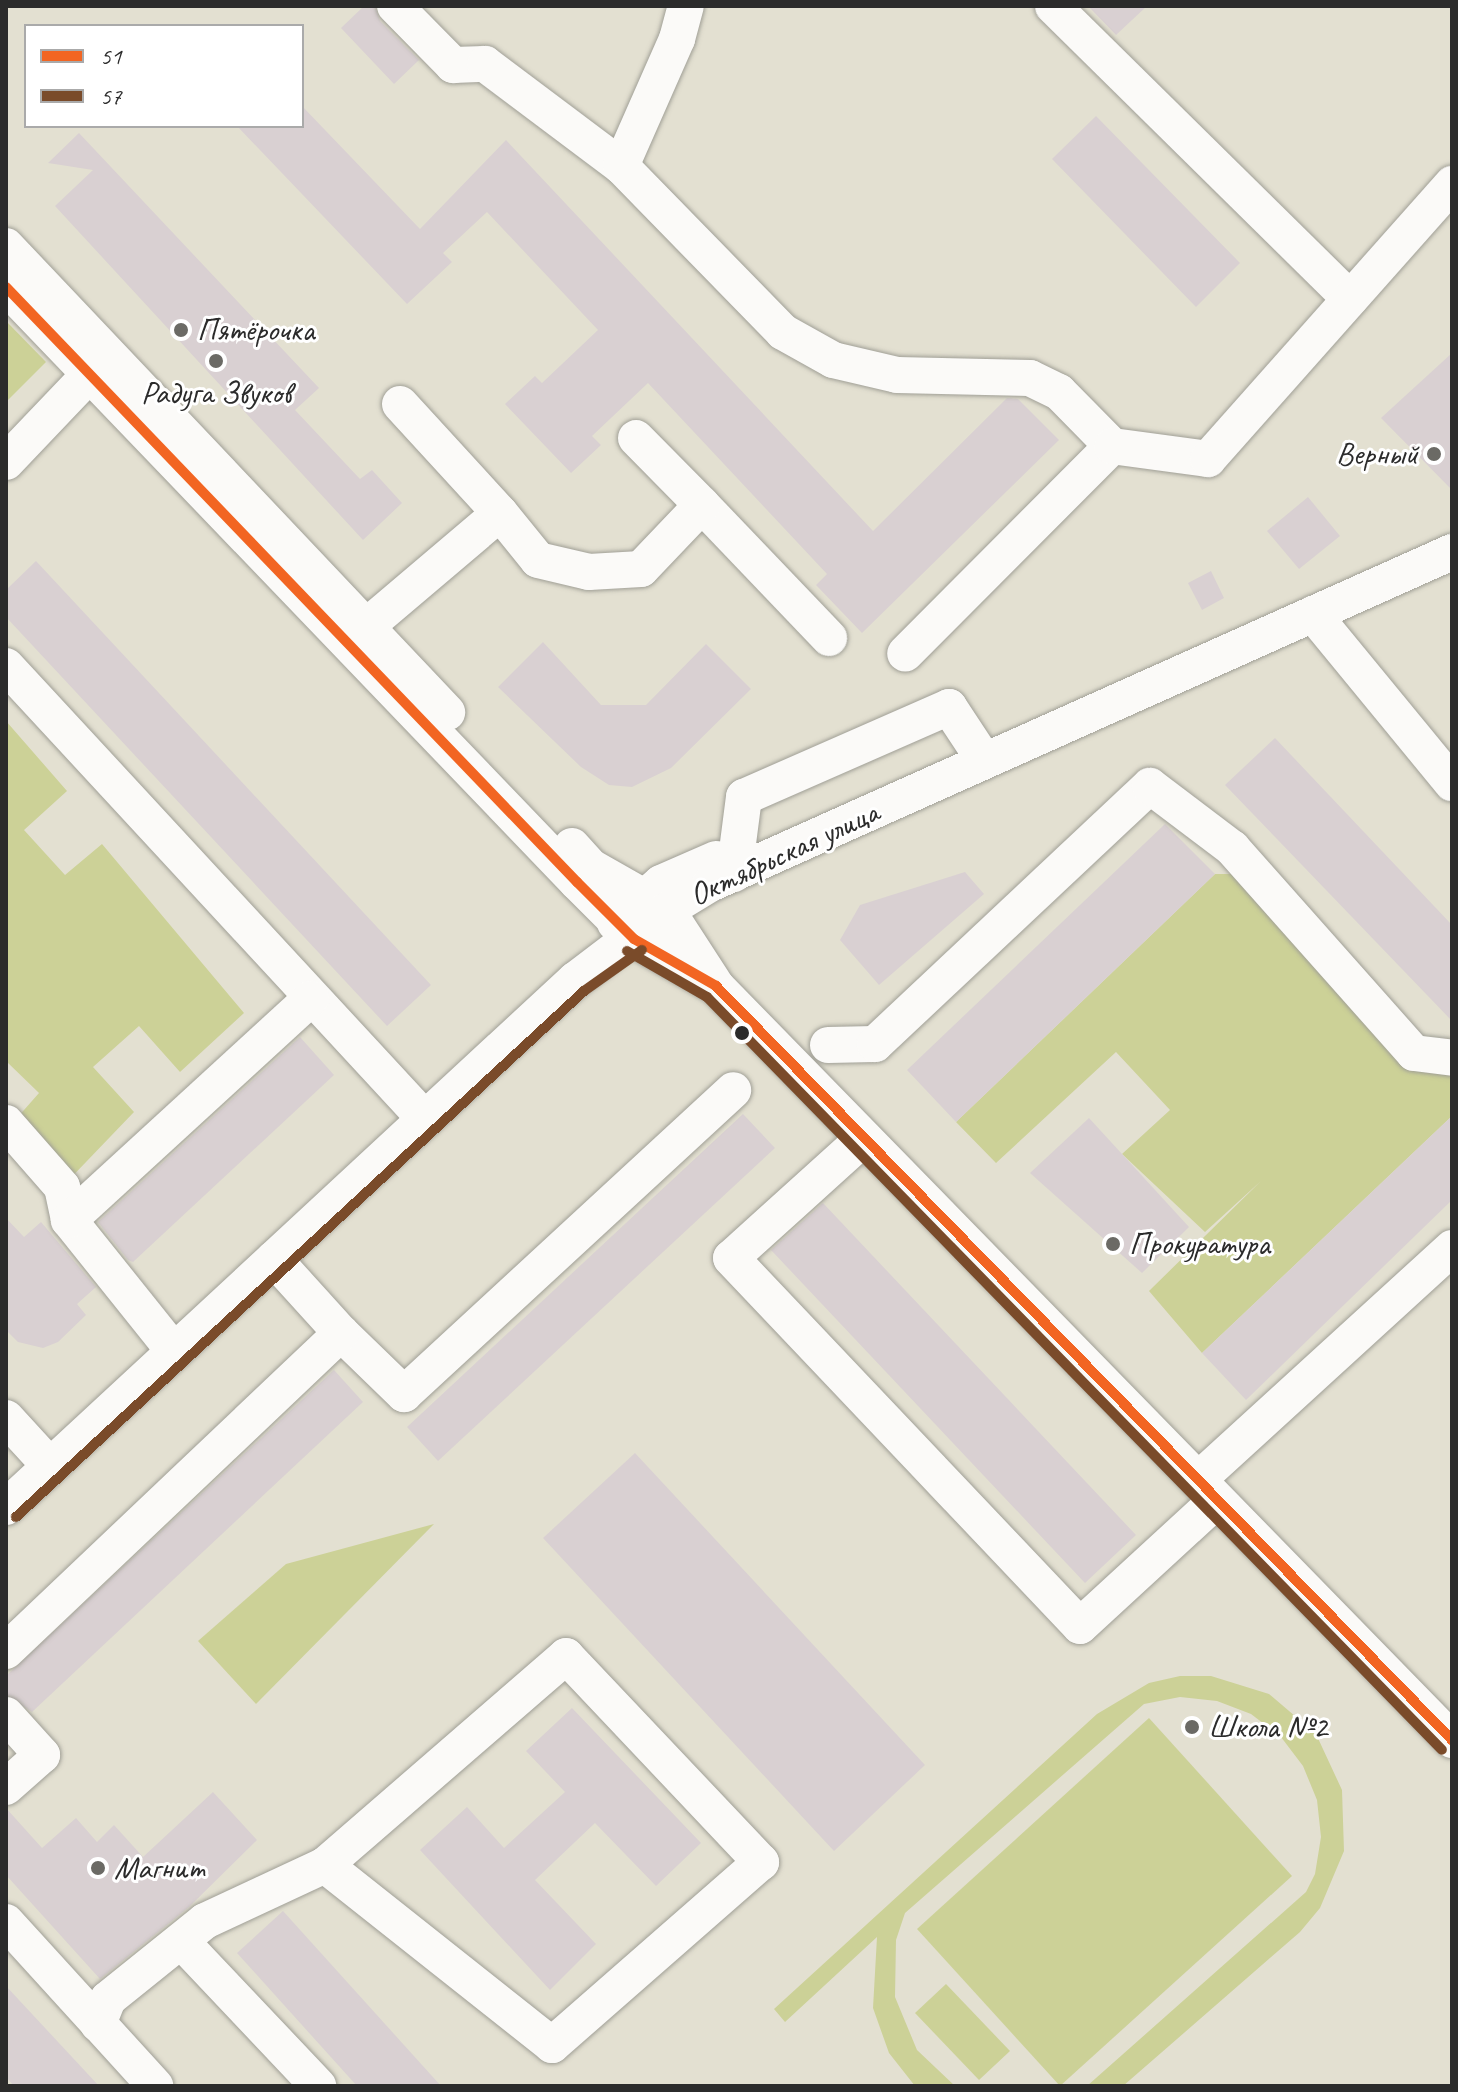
<!DOCTYPE html>
<meta charset="utf-8">
<style>
body{margin:0}
#map{position:relative;width:1458px;height:2092px;overflow:hidden;background:#e3e0d1;font-family:Caveat,sans-serif}
div>[style]{position:absolute}
[style*='--x']{left:calc(var(--x)*1px);top:calc(var(--y)*1px);width:calc(var(--w)*1px);rotate:calc(var(--a)*1deg)}
.green>*{inset:0;background:#ccd197}
.building>*{inset:0;background:#d9d0d2}
.roads{filter:drop-shadow(0 0 2px #a09f96) drop-shadow(0 0 2px #a09f96)}
.minor>*{height:36px;margin:-18px;padding:0 18px;transform-origin:18px;border-radius:18px;background:#fbfaf8}
.bus-1>*{height:10px;margin:-5px;padding:0 5px;transform-origin:5px;border-radius:5px;background:#f26522}
.bus-2>*{height:10px;margin:-5px;padding:0 5px;transform-origin:5px;border-radius:5px;background:#7a4b2a}
.dots>*{width:22px;height:22px;translate:-50% -50%;box-sizing:border-box;border:4px solid #fff;border-radius:50%}
span{translate:-50% -50%;white-space:nowrap;text-align:center;line-height:1.15;-webkit-text-stroke:6px #fff;paint-order:stroke}
.poi-label{font-size:32px;color:#2b2b2b}
.left{translate:0 -50%;text-align:left}
.right{translate:-100% -50%;text-align:right}
.street-label{font-size:32px;color:#2b2b2b}
.frame{position:absolute;inset:0;border:8px solid #2b2b2b;pointer-events:none}
.legend{position:absolute;left:24px;top:24px;width:280px;height:104px;box-sizing:border-box;background:#fff;border:2px solid #aaa;margin:0;padding:10px 14px;list-style:none;font-size:24px;color:#2b2b2b}
.legend li{display:flex;align-items:center;gap:16px;height:40px}
.legend b{width:40px;border:2px solid #aaa}
</style>
<div id="map">
<div class="green">
<i style="clip-path:polygon(6px 321px,46px 362px,6px 402px)"></i>
<i style="clip-path:polygon(6px 721px,67px 791px,24px 830px,65px 875px,102px 844px,244px 1013px,180px 1072px,139px 1026px,93px 1067px,134px 1112px,62px 1187px,9px 1127px,39px 1093px,6px 1061px)"></i>
<i style="clip-path:polygon(1215px 874px,1256px 874px,1414px 1053px,1452px 1058px,1452px 1116px,1202px 1353px,1149px 1291px,1261px 1181px,1205px 1232px,1122px 1154px,1170px 1110px,1116px 1052px,996px 1163px,956px 1122px)"></i>
<i style="clip-path:polygon(434px 1524px,256px 1704px,198px 1641px,286px 1564px)"></i>
<i style="clip-path:polygon(1180px 1676px,1211px 1676px,1269px 1694px,1316px 1734px,1342px 1790px,1344px 1851px,1320px 1908px,1300px 1932px,1123px 2086px,1087px 2086px,1306px 1892px,1315px 1874px,1321px 1837px,1317px 1800px,1303px 1766px,1281px 1737px,1251px 1714px,1217px 1701px,1180px 1697px,1144px 1704px,905px 1913px,896px 1940px,895px 1997px,917px 2050px,955px 2086px,915px 2086px,889px 2053px,873px 2008px,877px 1937px,785px 2022px,774px 2009px,1097px 1714px,1149px 1683px)"></i>
<i style="clip-path:polygon(1149px 1718px,1292px 1876px,1060px 2086px,917px 1929px)"></i>
<i style="clip-path:polygon(946px 1984px,1010px 2051px,979px 2080px,915px 2013px)"></i>
</div>
<div class="building">
<i style="clip-path:polygon(364px 6px,375px 6px,380px 21px,419px 60px,394px 84px,341px 28px)"></i>
<i style="clip-path:polygon(1088px 6px,1147px 6px,1116px 35px)"></i>
<i style="clip-path:polygon(302px 106px,420px 229px,506px 140px,873px 531px,1007px 398px,1018px 399px,1059px 440px,862px 633px,816px 585px,827px 574px,648px 383px,592px 436px,601px 445px,571px 473px,505px 404px,535px 376px,542px 383px,598px 330px,487px 212px,443px 253px,452px 262px,407px 304px,237px 126px,302px 126px)"></i>
<i style="clip-path:polygon(1096px 116px,1240px 263px,1196px 307px,1052px 159px)"></i>
<i style="clip-path:polygon(79px 133px,319px 388px,295px 410px,360px 479px,372px 470px,402px 503px,363px 540px,55px 206px,93px 170px,48px 163px)"></i>
<i style="clip-path:polygon(1452px 353px,1452px 490px,1381px 418px)"></i>
<i style="clip-path:polygon(1308px 497px,1340px 536px,1299px 569px,1267px 531px)"></i>
<i style="clip-path:polygon(36px 561px,431px 985px,387px 1026px,6px 617px,6px 590px)"></i>
<i style="clip-path:polygon(1211px 571px,1224px 598px,1202px 610px,1188px 583px)"></i>
<i style="clip-path:polygon(543px 642px,601px 705px,646px 705px,706px 644px,751px 689px,671px 768px,632px 787px,609px 785px,581px 767px,498px 687px)"></i>
<i style="clip-path:polygon(1275px 738px,1452px 925px,1452px 1021px,1225px 785px)"></i>
<i style="clip-path:polygon(1165px 824px,1215px 874px,956px 1122px,907px 1070px)"></i>
<i style="clip-path:polygon(965px 872px,984px 894px,879px 985px,840px 940px,860px 905px)"></i>
<i style="clip-path:polygon(300px 1037px,334px 1075px,133px 1262px,128px 1260px,98px 1222px)"></i>
<i style="clip-path:polygon(743px 1114px,775px 1148px,438px 1461px,407px 1427px)"></i>
<i style="clip-path:polygon(1452px 1116px,1452px 1200px,1246px 1400px,1202px 1353px)"></i>
<i style="clip-path:polygon(1089px 1118px,1189px 1227px,1142px 1273px,1030px 1173px)"></i>
<i style="clip-path:polygon(823px 1203px,1136px 1535px,1085px 1583px,771px 1250px)"></i>
<i style="clip-path:polygon(6px 1218px,24px 1237px,41px 1222px,96px 1287px,77px 1304px,86px 1315px,58px 1342px,43px 1348px,18px 1342px,6px 1330px)"></i>
<i style="clip-path:polygon(334px 1370px,363px 1402px,32px 1712px,6px 1695px,6px 1676px)"></i>
<i style="clip-path:polygon(635px 1453px,925px 1765px,834px 1851px,543px 1538px)"></i>
<i style="clip-path:polygon(572px 1708px,701px 1843px,656px 1886px,595px 1823px,535px 1880px,596px 1944px,550px 1990px,420px 1850px,467px 1807px,504px 1848px,565px 1792px,526px 1751px)"></i>
<i style="clip-path:polygon(213px 1792px,257px 1840px,189px 1907px,100px 1979px,6px 1875px,6px 1808px,42px 1848px,76px 1818px,97px 1842px,114px 1825px,143px 1857px)"></i>
<i style="clip-path:polygon(283px 1911px,441px 2086px,357px 2086px,237px 1953px)"></i>
<i style="clip-path:polygon(6px 1986px,99px 2086px,14px 2086px,6px 2077px)"></i>
</div>
<div class="roads">
<div class="minor">
<i style="--x:395;--y:6;--w:83;--a:45.5"></i>
<i style="--x:453;--y:65;--w:32;--a:-2"></i>
<i style="--x:485;--y:64;--w:170;--a:36.9"></i>
<i style="--x:621;--y:166;--w:232;--a:45.7"></i>
<i style="--x:783;--y:332;--w:57;--a:29.2"></i>
<i style="--x:833;--y:360;--w:66;--a:13.2"></i>
<i style="--x:897;--y:375;--w:133;--a:1.3"></i>
<i style="--x:1030;--y:378;--w:32;--a:26"></i>
<i style="--x:1059;--y:392;--w:76;--a:45.5"></i>
<i style="--x:1112;--y:446;--w:293;--a:134.9"></i>
<i style="--x:1053;--y:6;--w:417;--a:44.6"></i>
<i style="--x:621;--y:166;--w:139;--a:-66.2"></i>
<i style="--x:677;--y:39;--w:34;--a:-75"></i>
<i style="--x:6;--y:246;--w:642;--a:46.58"></i>
<i style="--x:6;--y:287;--w:825;--a:46.18"></i>
<i style="--x:577;--y:882;--w:81;--a:45"></i>
<i style="--x:634;--y:939;--w:95;--a:29.8"></i>
<i style="--x:716;--y:986;--w:1054;--a:45.69"></i>
<i style="--x:400;--y:404;--w:148;--a:47.5"></i>
<i style="--x:1112;--y:446;--w:97;--a:7.7"></i>
<i style="--x:1208;--y:459;--w:368;--a:-48.4"></i>
<i style="--x:6;--y:462;--w:119;--a:-46.4"></i>
<i style="--x:702;--y:505;--w:184;--a:46.3"></i>
<i style="--x:1313;--y:614;--w:219;--a:50.6"></i>
<i style="--x:348;--y:642;--w:199;--a:-40.3"></i>
<i style="--x:500;--y:513;--w:60;--a:51"></i>
<i style="--x:538;--y:560;--w:52;--a:13.2"></i>
<i style="--x:589;--y:572;--w:52;--a:-3.3"></i>
<i style="--x:641;--y:569;--w:88;--a:-46.4"></i>
<i style="--x:702;--y:505;--w:94;--a:-134.6"></i>
<i style="--x:6;--y:666;--w:617;--a:47.23"></i>
<i style="--x:572;--y:846;--w:28;--a:48"></i>
<i style="--x:591;--y:867;--w:87;--a:29.5"></i>
<i style="--x:667;--y:910;--w:85;--a:57.1"></i>
<i style="--x:734;--y:874;--w:78;--a:-82.6"></i>
<i style="--x:744;--y:797;--w:224;--a:-23.7"></i>
<i style="--x:949;--y:707;--w:64;--a:56.6"></i>
<i style="--x:615;--y:923;--w:61;--a:-41"></i>
<i style="--x:661;--y:883;--w:60;--a:-23.6"></i>
<i style="--x:828;--y:1045;--w:47;--a:-1.2"></i>
<i style="--x:875;--y:1044;--w:377;--a:-43.2"></i>
<i style="--x:1150;--y:786;--w:103;--a:37.1"></i>
<i style="--x:1232;--y:848;--w:274;--a:48.4"></i>
<i style="--x:1414;--y:1053;--w:38;--a:7"></i>
<i style="--x:6;--y:1123;--w:85;--a:48.8"></i>
<i style="--x:62;--y:1187;--w:34;--a:78"></i>
<i style="--x:69;--y:1220;--w:168;--a:51.3"></i>
<i style="--x:864;--y:1138;--w:179;--a:137.9"></i>
<i style="--x:731;--y:1258;--w:507;--a:46.52"></i>
<i style="--x:1080;--y:1626;--w:186;--a:-42.6"></i>
<i style="--x:69;--y:1220;--w:328;--a:-42.5"></i>
<i style="--x:341;--y:1333;--w:88;--a:44.1"></i>
<i style="--x:404;--y:1394;--w:448;--a:-42.7"></i>
<i style="--x:6;--y:1418;--w:65;--a:47.5"></i>
<i style="--x:1198;--y:1480;--w:344;--a:-42.4"></i>
<i style="--x:6;--y:1507;--w:776;--a:-42.81"></i>
<i style="--x:575;--y:980;--w:116;--a:-37.3"></i>
<i style="--x:667;--y:910;--w:50;--a:-31.2"></i>
<i style="--x:710;--y:884;--w:813;--a:-24.11"></i>
<i style="--x:6;--y:1651;--w:462;--a:-43.5"></i>
<i style="--x:341;--y:1333;--w:100;--a:-132.2"></i>
<i style="--x:6;--y:1715;--w:54;--a:48"></i>
<i style="--x:42;--y:1755;--w:48;--a:138.4"></i>
<i style="--x:6;--y:1922;--w:222;--a:47.7"></i>
<i style="--x:183;--y:1943;--w:197;--a:46.6"></i>
<i style="--x:98;--y:2024;--w:27;--a:-68"></i>
<i style="--x:108;--y:1999;--w:124;--a:-38.8"></i>
<i style="--x:205;--y:1921;--w:132;--a:-25"></i>
<i style="--x:325;--y:1865;--w:319;--a:-40.9"></i>
<i style="--x:566;--y:1656;--w:284;--a:46.6"></i>
<i style="--x:761;--y:1862;--w:278;--a:138.8"></i>
<i style="--x:552;--y:2045;--w:290;--a:-141.6"></i>
</div>
</div>
<div class="bus-1">
<i style="--x:6;--y:287;--w:825;--a:46.18"></i>
<i style="--x:577;--y:882;--w:81;--a:45"></i>
<i style="--x:634;--y:939;--w:95;--a:29.8"></i>
<i style="--x:716;--y:986;--w:1054;--a:45.69"></i>
</div>
<div class="bus-2">
<i style="--x:627;--y:951;--w:92;--a:29.9"></i>
<i style="--x:707;--y:997;--w:1052;--a:45.69"></i>
<i style="--x:16;--y:1517;--w:774;--a:-42.8"></i>
<i style="--x:584;--y:991;--w:71;--a:-35.3"></i>
</div>
<div class="dots">
<i style="left:181px;top:330px;background:#6b6a65"></i>
<i style="left:216px;top:361px;background:#6b6a65"></i>
<i style="left:1434px;top:454px;background:#6b6a65"></i>
<i style="left:742px;top:1033px;background:#2b2b2b"></i>
<i style="left:1113px;top:1244px;background:#6b6a65"></i>
<i style="left:1192px;top:1727px;background:#6b6a65"></i>
<i style="left:98px;top:1868px;background:#6b6a65"></i>
</div>
<div class="poi-label">
<span class="left" style="left:197px;top:330px">Пятёрочка</span>
<span style="left:216px;top:393px">Радуга Звуков</span>
<span class="right" style="left:1418px;top:454px">Верный</span>
<span class="left" style="left:1129px;top:1244px">Прокуратура</span>
<span class="left" style="left:1208px;top:1727px">Школа №2</span>
<span class="left" style="left:114px;top:1868px">Магнит</span>
</div>
<div class="street-label">
<span style="left:784px;top:854px;rotate:-25deg">Октябрьская улица</span>
</div>
<div class="frame"></div>
<ul class="legend">
<li><b style="height:10px;background:#f26522"></b>51</li>
<li><b style="height:10px;background:#7a4b2a"></b>57</li>
</ul>
</div>
